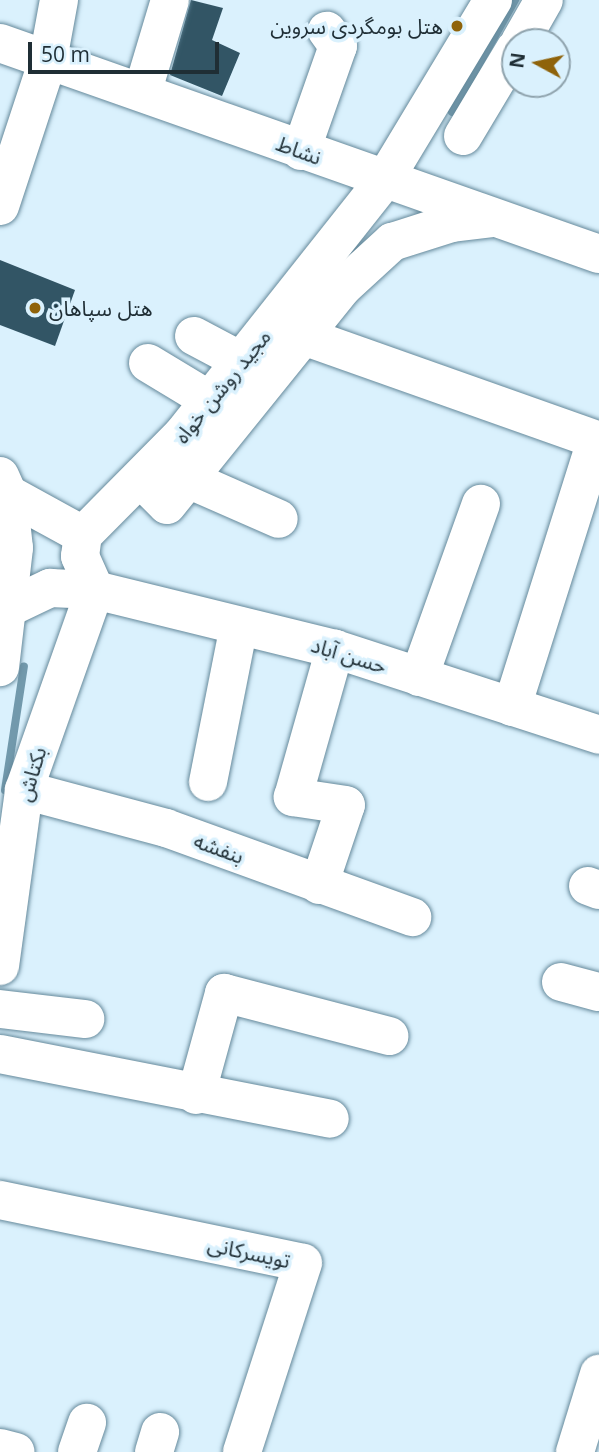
<!DOCTYPE html>
<meta charset="utf-8">
<style>
body{margin:0}
#map{position:relative;width:599px;height:1452px;overflow:hidden;background:#daf1fd;font-family:"Open Sans","Noto Sans Arabic",sans-serif}
div>[style]{position:absolute}
[style*='--x']{left:calc(var(--x)*1px);top:calc(var(--y)*1px);width:calc(var(--w)*1px);rotate:calc(var(--a)*1deg)}
.stream>*{height:8px;margin:-4px;padding:0 4px;transform-origin:4px;border-radius:4px;background:#7299ac}
.building>*{inset:0;background:#325565}
.roads{filter:drop-shadow(0 0 2px #65899b) drop-shadow(0 0 2px #65899b)}
.minor>*{height:38px;margin:-19px;padding:0 19px;transform-origin:19px;border-radius:19px;background:#fff}
.major>*{height:38px;margin:-19px;padding:0 19px;transform-origin:19px;border-radius:19px;background:#fff}
.dots>*{width:19px;height:19px;translate:-50% -50%;box-sizing:border-box;border:4px solid #daf1fd;border-radius:50%}
span{translate:-50% -50%;white-space:nowrap;text-align:center;line-height:1.15;-webkit-text-stroke:7px #daf1fd;paint-order:stroke}
.poi-label{font-size:21px;color:#1f2e35}
.right{translate:-100% -50%;text-align:right}
.left{translate:0 -50%;text-align:left}
.street-label{font-size:21px;color:#1f2e35}
.north{position:absolute;left:501px;top:28px;width:70px;height:70px;box-sizing:border-box;background:#daf1fd;border:2px solid #8fa3ad;border-radius:50%;rotate:278deg;font-size:19px;font-weight:700;line-height:28px;text-align:center;color:#1f2e35}
.north::after{content:'';display:block;margin:auto;width:24px;height:32px;background:#8f630a;clip-path:polygon(50% 0,100% 100%,50% 72%,0 100%)}
.scale{position:absolute;left:28px;top:42px;width:191px;height:32px;box-sizing:border-box;border:4px solid #1f2e35;border-top:0;padding-left:9px;font-size:21px;line-height:24px;white-space:nowrap;color:#1f2e35;-webkit-text-stroke:5px #daf1fd;paint-order:stroke}
</style>
<div id="map">
<div class="stream">
<i style="--x:452;--y:112;--w:129;--a:-60.6"></i>
<i style="--x:5;--y:790;--w:125;--a:-81.3"></i>
</div>
<div class="building">
<i style="clip-path:polygon(191px 0,223px 8px,212px 40px,240px 53px,222px 96px,170px 75px)"></i>
<i style="clip-path:polygon(0 260px,75px 290px,55px 346px,0 325px)"></i>
</div>
<div class="roads">
<div class="minor">
<i style="--x:520;--y:42;--w:48;--a:-60.3"></i>
<i style="--x:143;--y:90;--w:94;--a:-73.3"></i>
<i style="--x:463;--y:136;--w:101;--a:-59.1"></i>
<i style="--x:301;--y:151;--w:111;--a:-70.6"></i>
<i style="--x:338;--y:46;--w:19;--a:-126"></i>
<i style="--x:0;--y:206;--w:154;--a:-71.8"></i>
<i style="--x:48;--y:60;--w:61;--a:-79.6"></i>
<i style="--x:194;--y:336;--w:55;--a:28"></i>
<i style="--x:306;--y:337;--w:311;--a:19.5"></i>
<i style="--x:148;--y:363;--w:74;--a:31.1"></i>
<i style="--x:188;--y:479;--w:99;--a:23.7"></i>
<i style="--x:142;--y:480;--w:35;--a:45"></i>
<i style="--x:167;--y:505;--w:280;--a:-51.1"></i>
<i style="--x:343;--y:287;--w:67;--a:-42.6"></i>
<i style="--x:392;--y:242;--w:63;--a:-17.6"></i>
<i style="--x:452;--y:223;--w:40;--a:-7.1"></i>
<i style="--x:8;--y:494;--w:85;--a:28.7"></i>
<i style="--x:95;--y:590;--w:37;--a:-114"></i>
<i style="--x:80;--y:556;--w:21;--a:-82"></i>
<i style="--x:83;--y:535;--w:142;--a:-45.3"></i>
<i style="--x:183;--y:434;--w:325;--a:-51.6"></i>
<i style="--x:385;--y:179;--w:209;--a:-58.9"></i>
<i style="--x:8;--y:608;--w:47;--a:-25.5"></i>
<i style="--x:50;--y:588;--w:45;--a:2.5"></i>
<i style="--x:95;--y:590;--w:247;--a:13.8"></i>
<i style="--x:335;--y:649;--w:278;--a:18"></i>
<i style="--x:419;--y:677;--w:184;--a:-70.3"></i>
<i style="--x:512;--y:707;--w:280;--a:-72.5"></i>
<i style="--x:208;--y:782;--w:159;--a:-78.8"></i>
<i style="--x:24;--y:790;--w:147;--a:15"></i>
<i style="--x:166;--y:828;--w:262;--a:19.9"></i>
<i style="--x:319;--y:885;--w:84;--a:-71.4"></i>
<i style="--x:346;--y:805;--w:54;--a:-171.4"></i>
<i style="--x:293;--y:797;--w:154;--a:-74.2"></i>
<i style="--x:588;--y:886;--w:12;--a:20"></i>
<i style="--x:0;--y:966;--w:178;--a:-82.2"></i>
<i style="--x:24;--y:790;--w:212;--a:-70.5"></i>
<i style="--x:561;--y:982;--w:39;--a:15"></i>
<i style="--x:0;--y:1009;--w:86;--a:6.7"></i>
<i style="--x:0;--y:1054;--w:336;--a:11.1"></i>
<i style="--x:196;--y:1095;--w:106;--a:-74.6"></i>
<i style="--x:224;--y:993;--w:171;--a:14.6"></i>
<i style="--x:0;--y:1200;--w:309;--a:11.7"></i>
<i style="--x:303;--y:1263;--w:199;--a:107.9"></i>
<i style="--x:0;--y:1448;--w:16;--a:14"></i>
<i style="--x:77;--y:1452;--w:31;--a:-71"></i>
<i style="--x:154;--y:1452;--w:21;--a:-73"></i>
</div>
<div class="major">
<i style="--x:0;--y:43;--w:635;--a:19.41"></i>
<i style="--x:0;--y:476;--w:20;--a:66"></i>
<i style="--x:8;--y:494;--w:54;--a:83.7"></i>
<i style="--x:14;--y:548;--w:120;--a:96.7"></i>
<i style="--x:575;--y:1452;--w:82;--a:-72.9"></i>
</div>
</div>
<div class="dots">
<i style="left:457px;top:26px;background:#8f630a"></i>
<i style="left:35px;top:308px;background:#8f630a"></i>
</div>
<div class="poi-label">
<span class="right" style="left:443px;top:26px">هتل بومگردی سروین</span>
<span class="left" style="left:49px;top:308px">هتل سپاهان</span>
</div>
<div class="street-label">
<span style="left:299px;top:150px;rotate:20deg">نشاط</span>
<span style="left:222px;top:386px;rotate:-51deg">مجید روشن خواه</span>
<span style="left:349px;top:655px;rotate:17deg">حسن آباد</span>
<span style="left:31px;top:774px;rotate:-73deg">بکتاش</span>
<span style="left:219px;top:848px;rotate:20deg">بنفشه</span>
<span style="left:249px;top:1252px;rotate:12deg">تویسرکانی</span>
</div>
<div class="north">N</div>
<div class="scale">50 m</div>
</div>
